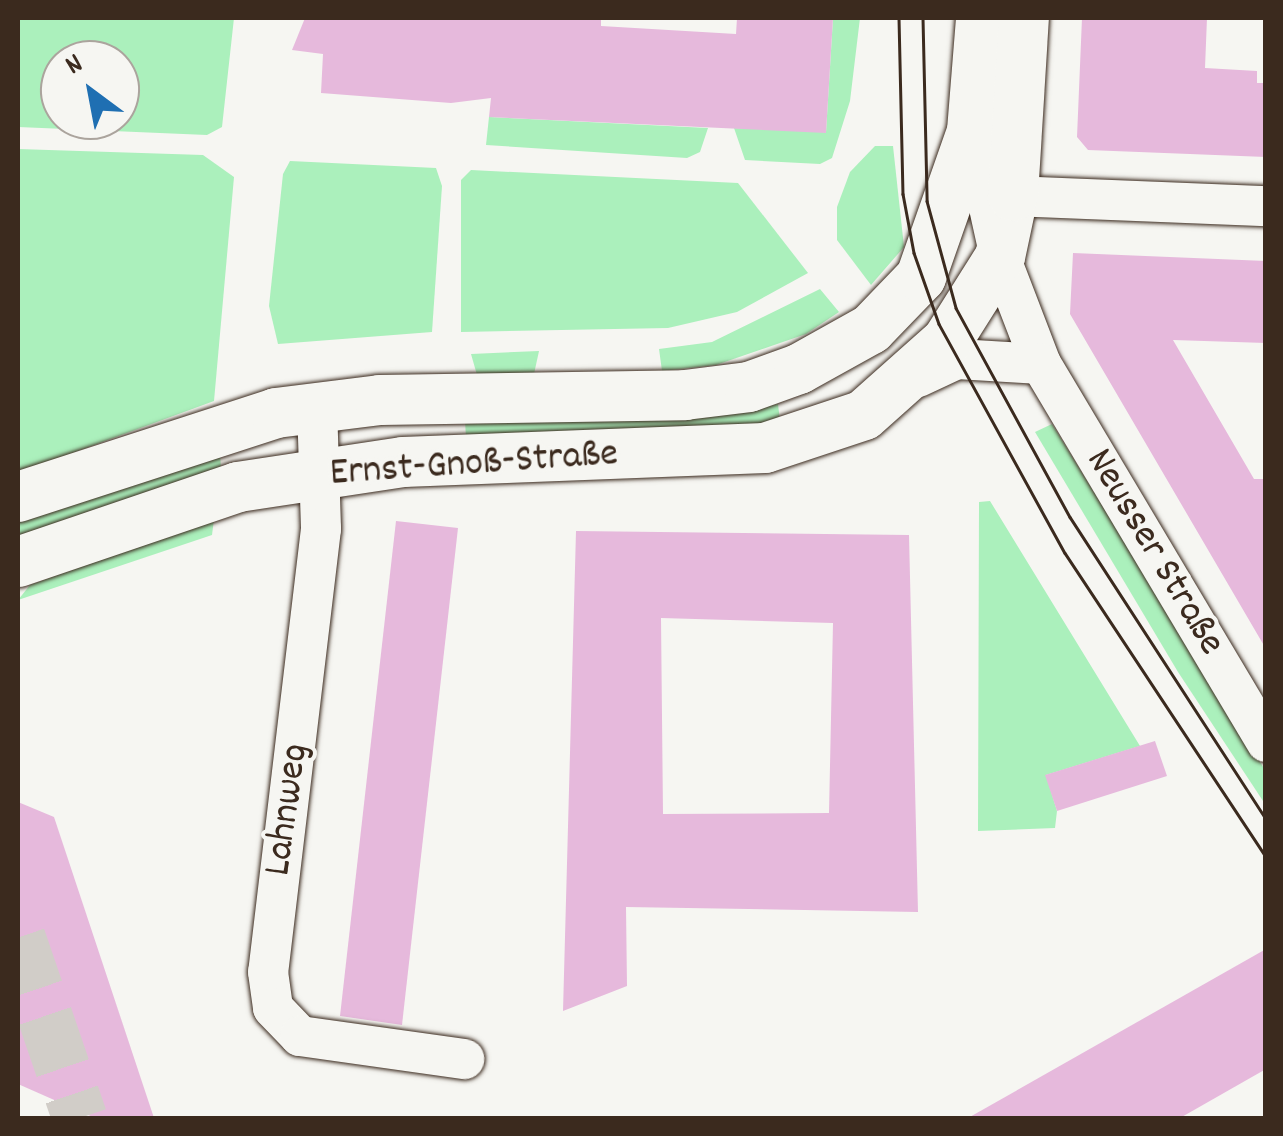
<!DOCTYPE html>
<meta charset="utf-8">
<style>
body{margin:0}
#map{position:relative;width:1283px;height:1136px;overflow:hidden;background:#f6f6f2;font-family:Dekko,sans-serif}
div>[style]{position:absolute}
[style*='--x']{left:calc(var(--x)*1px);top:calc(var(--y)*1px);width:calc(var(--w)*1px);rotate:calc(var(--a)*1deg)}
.green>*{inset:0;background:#abf0bc}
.building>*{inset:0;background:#e6b9dc}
.trunk-tunnel>*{height:55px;margin-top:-27.5px;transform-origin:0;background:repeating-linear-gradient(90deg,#d1cdc8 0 55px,transparent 0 83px)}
.roads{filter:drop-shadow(0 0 2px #3b2a1e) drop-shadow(0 0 2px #3b2a1e)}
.minor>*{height:40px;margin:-20px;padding:0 20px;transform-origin:20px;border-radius:20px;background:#f6f6f2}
.tertiary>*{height:50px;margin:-25px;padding:0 25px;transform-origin:25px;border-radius:25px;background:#f6f6f2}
.tram>*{height:2.5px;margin:-1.25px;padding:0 1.25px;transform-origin:1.25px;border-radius:1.25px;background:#3b2a1e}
span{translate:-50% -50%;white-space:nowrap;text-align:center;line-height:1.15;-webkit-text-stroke:8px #f6f6f2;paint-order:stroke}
.street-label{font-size:40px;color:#3b2a1e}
.frame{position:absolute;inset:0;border:20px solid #3b2a1e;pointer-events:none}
.north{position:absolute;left:40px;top:40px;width:100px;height:100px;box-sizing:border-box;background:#f6f6f2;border:2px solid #aba49d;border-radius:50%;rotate:328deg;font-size:28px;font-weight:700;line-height:40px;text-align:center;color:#3b2a1e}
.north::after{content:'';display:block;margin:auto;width:35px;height:45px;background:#1f6fb2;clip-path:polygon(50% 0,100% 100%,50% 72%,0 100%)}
</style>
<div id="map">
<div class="green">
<i style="clip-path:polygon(evenodd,18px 18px,234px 18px,222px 127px,207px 135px,18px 127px,18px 18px,120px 60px,120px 120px,60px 120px,60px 60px,120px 60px)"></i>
<i style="clip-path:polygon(833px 18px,860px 18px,850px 101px,832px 158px,820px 164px,745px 160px,734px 128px,826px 132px)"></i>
<i style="clip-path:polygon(489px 117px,708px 128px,700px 152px,687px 158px,486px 145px)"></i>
<i style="clip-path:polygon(875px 146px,893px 146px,904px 247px,871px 285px,837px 240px,837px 207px,850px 172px)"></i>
<i style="clip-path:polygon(18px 149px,203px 155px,234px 177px,214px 401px,18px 473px)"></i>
<i style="clip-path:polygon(290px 161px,436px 168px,442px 186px,432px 332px,278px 344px,269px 306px,283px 174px)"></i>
<i style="clip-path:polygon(471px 170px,738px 183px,808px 273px,737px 312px,668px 328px,461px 332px,461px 180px)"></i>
<i style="clip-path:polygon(820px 289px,839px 312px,806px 334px,716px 365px,662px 371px,659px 349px,712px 342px)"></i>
<i style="clip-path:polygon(539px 351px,534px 374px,477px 375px,471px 354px)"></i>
<i style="clip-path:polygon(778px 404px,780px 421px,765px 425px,466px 438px,465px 421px,717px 416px)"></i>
<i style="clip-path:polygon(1052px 424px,1265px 770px,1265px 804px,1178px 672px,1035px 432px)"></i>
<i style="clip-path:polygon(220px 453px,221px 469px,18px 537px,18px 519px)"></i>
<i style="clip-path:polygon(990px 501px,1140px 746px,1046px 775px,1057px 811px,1055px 828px,978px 831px,979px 502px)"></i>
<i style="clip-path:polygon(214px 519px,212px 535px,18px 600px,30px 585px)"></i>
</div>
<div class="building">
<i style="clip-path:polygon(305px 18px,601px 18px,601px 26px,736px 34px,737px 18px,833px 18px,826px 133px,489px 117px,491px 98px,451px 103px,321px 93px,323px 54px,292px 50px)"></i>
<i style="clip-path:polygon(1082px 18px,1207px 18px,1205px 68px,1257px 71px,1257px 83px,1266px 83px,1266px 157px,1088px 150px,1077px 137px)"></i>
<i style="clip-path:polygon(1073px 253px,1266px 261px,1266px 343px,1173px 340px,1254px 479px,1266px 479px,1266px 649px,1070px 314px)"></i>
<i style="clip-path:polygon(396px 521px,458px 528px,402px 1025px,340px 1016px)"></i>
<i style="clip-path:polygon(evenodd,576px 531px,909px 535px,918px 912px,626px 907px,627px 986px,563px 1011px,576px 531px,661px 618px,833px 623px,829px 813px,663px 814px,661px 618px)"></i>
<i style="clip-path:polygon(1155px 741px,1167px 776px,1057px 811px,1045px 775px)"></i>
<i style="clip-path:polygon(18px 802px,54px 817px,154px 1118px,95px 1118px,18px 1084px)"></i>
<i style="clip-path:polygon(1266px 949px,1266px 1069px,1180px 1118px,968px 1118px)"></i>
</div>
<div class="trunk-tunnel">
<i style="--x:18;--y:937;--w:191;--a:71.1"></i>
</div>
<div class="roads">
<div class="minor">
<i style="--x:972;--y:131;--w:129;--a:77.5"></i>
<i style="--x:1000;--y:257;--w:115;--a:69"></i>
<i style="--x:1041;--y:364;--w:440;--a:59.2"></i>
<i style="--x:998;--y:172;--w:28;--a:58"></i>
<i style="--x:1013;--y:196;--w:253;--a:2.3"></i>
<i style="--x:918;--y:377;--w:43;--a:-24.8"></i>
<i style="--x:957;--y:359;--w:84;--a:3.4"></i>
<i style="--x:317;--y:407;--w:122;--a:88.1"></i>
<i style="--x:321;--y:529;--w:446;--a:96.8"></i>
<i style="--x:268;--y:972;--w:36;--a:82"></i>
<i style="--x:273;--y:1008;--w:39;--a:46"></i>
<i style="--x:300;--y:1036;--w:166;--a:8"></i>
</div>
<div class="tertiary">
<i style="--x:18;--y:497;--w:271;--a:-18"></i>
<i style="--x:276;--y:413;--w:105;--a:-7.1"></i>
<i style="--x:380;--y:400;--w:305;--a:-0.9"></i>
<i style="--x:685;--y:395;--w:64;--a:-7.1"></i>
<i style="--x:749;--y:387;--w:53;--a:-19.8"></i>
<i style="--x:799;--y:369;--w:82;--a:-29.1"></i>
<i style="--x:871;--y:329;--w:72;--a:-46.1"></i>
<i style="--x:921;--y:277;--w:155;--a:-70.7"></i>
<i style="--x:972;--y:131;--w:113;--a:-85.4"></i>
<i style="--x:18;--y:562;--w:232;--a:-18.8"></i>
<i style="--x:238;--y:487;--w:167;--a:-8.6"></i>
<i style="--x:403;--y:462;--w:362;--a:-2.2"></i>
<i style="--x:765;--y:448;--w:104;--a:-18.4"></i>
<i style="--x:864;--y:415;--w:111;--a:-41.7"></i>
<i style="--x:947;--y:341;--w:99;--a:-57.8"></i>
<i style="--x:1000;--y:257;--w:62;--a:-78"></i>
<i style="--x:1013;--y:196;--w:178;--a:-86.5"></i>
</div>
</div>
<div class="tram">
<i style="--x:899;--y:18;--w:176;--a:88.7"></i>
<i style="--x:903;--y:194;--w:60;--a:79.4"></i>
<i style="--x:914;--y:253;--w:75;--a:70.6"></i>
<i style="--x:939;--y:324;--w:261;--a:61.2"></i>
<i style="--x:1065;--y:553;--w:364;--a:56.5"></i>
<i style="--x:923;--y:18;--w:183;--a:88.7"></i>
<i style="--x:927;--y:201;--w:111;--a:74.8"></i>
<i style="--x:956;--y:308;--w:238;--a:61.4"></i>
<i style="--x:1070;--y:517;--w:360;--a:57"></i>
</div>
<div class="street-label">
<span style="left:474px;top:466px;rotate:-4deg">Ernst-Gnoß-Straße</span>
<span style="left:1153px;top:553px;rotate:59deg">Neusser Straße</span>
<span style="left:289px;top:810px;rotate:-82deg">Lahnweg</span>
</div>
<div class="frame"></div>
<div class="north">N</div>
</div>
